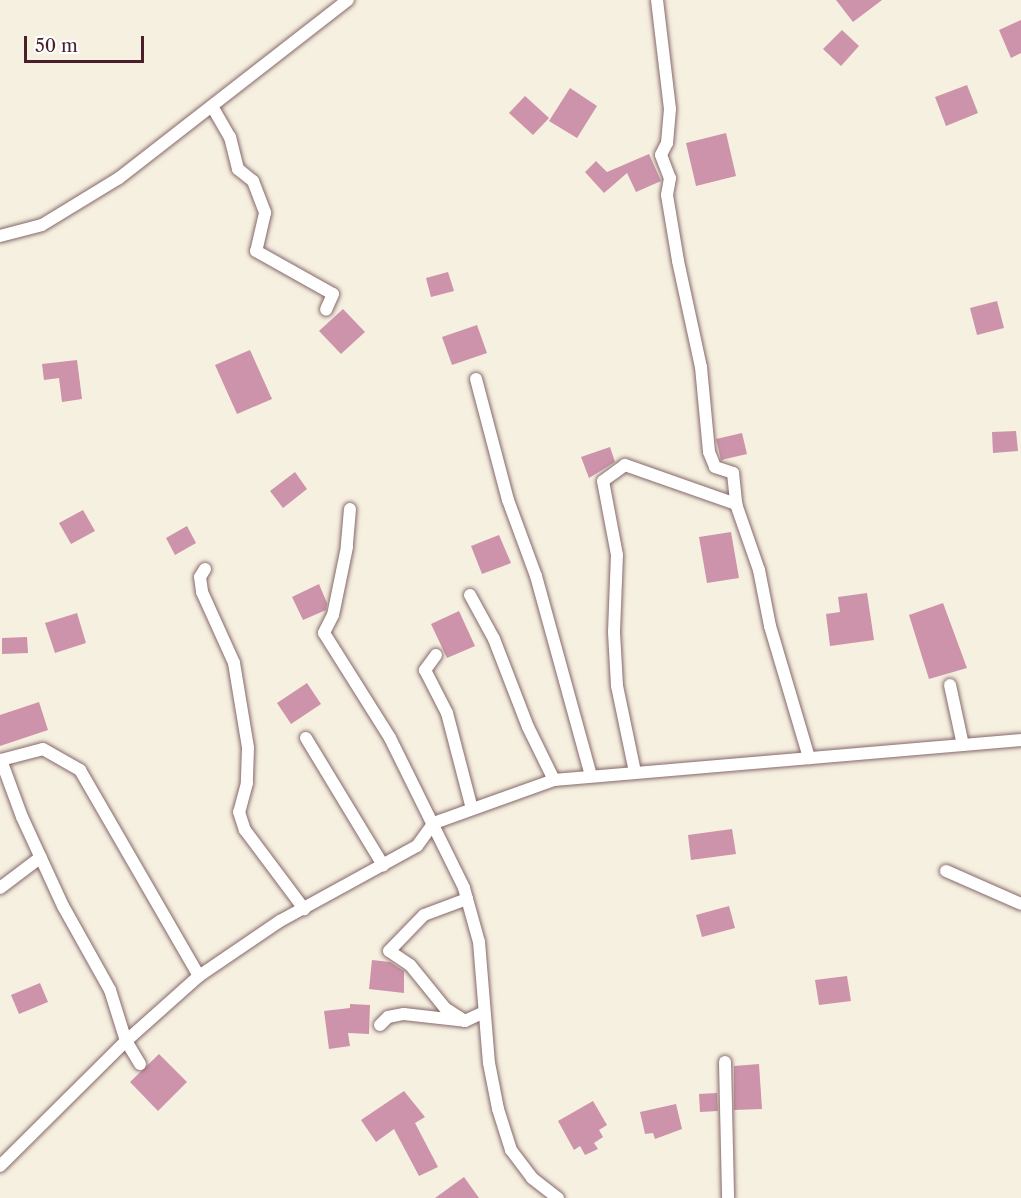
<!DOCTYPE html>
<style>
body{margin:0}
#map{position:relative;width:1021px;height:1198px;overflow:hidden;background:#f6f0e0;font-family:"Libre Caslon Text",serif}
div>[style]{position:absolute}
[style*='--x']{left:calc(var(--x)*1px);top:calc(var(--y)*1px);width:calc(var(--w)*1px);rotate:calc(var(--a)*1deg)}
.building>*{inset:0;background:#cc93aa}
.roads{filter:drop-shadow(0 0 2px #86686a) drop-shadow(0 0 2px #86686a)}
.minor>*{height:12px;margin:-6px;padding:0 6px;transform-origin:6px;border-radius:6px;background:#fff}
span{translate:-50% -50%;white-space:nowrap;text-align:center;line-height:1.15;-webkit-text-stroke:6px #fff;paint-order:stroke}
.scale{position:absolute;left:24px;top:36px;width:120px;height:27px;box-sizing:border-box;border:3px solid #4a1f2b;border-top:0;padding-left:8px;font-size:18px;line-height:21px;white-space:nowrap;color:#4a1f2b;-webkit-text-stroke:4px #fff;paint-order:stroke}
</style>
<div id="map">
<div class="building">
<i style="clip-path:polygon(836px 0,882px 0,853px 22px)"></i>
<i style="clip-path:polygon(1021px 20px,1021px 53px,1011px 58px,999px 30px)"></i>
<i style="clip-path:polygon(842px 30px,859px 46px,841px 66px,823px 49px)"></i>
<i style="clip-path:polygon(967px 85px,978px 113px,946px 126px,935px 97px)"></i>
<i style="clip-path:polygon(570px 88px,597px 106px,577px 138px,549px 121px)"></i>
<i style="clip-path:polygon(525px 96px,549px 118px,533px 135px,509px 113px)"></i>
<i style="clip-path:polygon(726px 133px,736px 176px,696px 186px,686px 143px)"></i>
<i style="clip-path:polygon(649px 154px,661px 181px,636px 192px,627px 173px,604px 193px,585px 172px,596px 161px,607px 172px)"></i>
<i style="clip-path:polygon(448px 272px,454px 291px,431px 297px,426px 278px)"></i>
<i style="clip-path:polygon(997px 301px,1004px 328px,977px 335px,970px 308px)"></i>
<i style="clip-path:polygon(343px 309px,365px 332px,341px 354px,319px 331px)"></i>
<i style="clip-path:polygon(477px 325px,487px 353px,452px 365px,442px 337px)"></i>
<i style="clip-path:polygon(250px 350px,272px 399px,237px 414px,215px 365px)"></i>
<i style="clip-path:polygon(77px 360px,82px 399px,62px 402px,59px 378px,44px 380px,42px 364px)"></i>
<i style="clip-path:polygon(1016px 431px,1018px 451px,993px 453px,992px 432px)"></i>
<i style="clip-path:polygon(742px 433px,747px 454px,721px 460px,716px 439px)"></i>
<i style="clip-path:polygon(610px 447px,615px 462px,589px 478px,581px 457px)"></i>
<i style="clip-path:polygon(295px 472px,307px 489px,283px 508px,270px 491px)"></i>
<i style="clip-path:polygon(83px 510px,95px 531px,71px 544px,59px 523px)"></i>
<i style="clip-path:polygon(187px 526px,196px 543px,175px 555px,166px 538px)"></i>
<i style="clip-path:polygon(731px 532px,739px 578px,707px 583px,699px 537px)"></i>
<i style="clip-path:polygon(499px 535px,511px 563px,482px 574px,471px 546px)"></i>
<i style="clip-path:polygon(319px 584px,327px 603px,326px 610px,303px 620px,292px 597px)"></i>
<i style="clip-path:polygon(867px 593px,874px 640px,830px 646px,826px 614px,840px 612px,838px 597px)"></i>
<i style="clip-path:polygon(943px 603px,967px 668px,929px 679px,909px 615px)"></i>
<i style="clip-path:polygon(459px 611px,475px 646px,447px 658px,431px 624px)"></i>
<i style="clip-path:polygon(77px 613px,86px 643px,55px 653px,45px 623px)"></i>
<i style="clip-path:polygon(27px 637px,28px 653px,2px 654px,2px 638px)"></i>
<i style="clip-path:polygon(307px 683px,321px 704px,291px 724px,277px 703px)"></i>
<i style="clip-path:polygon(39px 702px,48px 730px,0 746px,0 715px)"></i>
<i style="clip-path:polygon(732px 829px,736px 854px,691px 860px,688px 835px)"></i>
<i style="clip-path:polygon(729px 906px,735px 928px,702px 937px,696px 915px)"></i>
<i style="clip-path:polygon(372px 960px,390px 962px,404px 971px,404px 993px,369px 989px)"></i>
<i style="clip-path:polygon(847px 976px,851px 1001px,819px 1005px,815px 980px)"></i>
<i style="clip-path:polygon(40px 983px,48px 1002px,19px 1014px,11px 995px)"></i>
<i style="clip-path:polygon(350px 1004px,370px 1005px,369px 1034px,348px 1033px,350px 1046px,329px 1049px,324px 1011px,350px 1008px)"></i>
<i style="clip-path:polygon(159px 1054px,187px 1082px,158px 1111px,130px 1082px)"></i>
<i style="clip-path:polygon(759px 1064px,762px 1109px,734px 1110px,734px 1066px)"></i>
<i style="clip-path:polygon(404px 1091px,425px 1117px,415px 1123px,438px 1167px,419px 1176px,394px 1129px,376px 1142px,361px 1120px)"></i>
<i style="clip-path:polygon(717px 1093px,718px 1111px,700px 1112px,699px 1094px)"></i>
<i style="clip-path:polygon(593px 1101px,607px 1125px,599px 1130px,603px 1137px,594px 1143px,598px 1149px,585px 1155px,580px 1146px,574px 1150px,558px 1121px)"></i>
<i style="clip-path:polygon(676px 1104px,682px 1129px,655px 1139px,653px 1133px,645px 1134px,640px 1112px)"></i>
<i style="clip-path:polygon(464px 1177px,479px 1198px,435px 1198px)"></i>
</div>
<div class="roads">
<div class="minor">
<i style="--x:657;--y:0;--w:110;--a:83.2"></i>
<i style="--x:670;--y:109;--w:34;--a:95"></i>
<i style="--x:667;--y:143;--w:13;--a:117"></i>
<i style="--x:661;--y:155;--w:25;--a:69"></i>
<i style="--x:670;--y:178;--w:17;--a:100"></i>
<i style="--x:667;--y:195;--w:67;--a:80.5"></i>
<i style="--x:678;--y:261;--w:108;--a:77.8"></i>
<i style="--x:701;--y:367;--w:85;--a:84.6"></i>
<i style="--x:709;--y:452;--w:16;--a:68"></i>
<i style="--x:715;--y:467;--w:19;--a:18"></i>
<i style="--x:733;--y:473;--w:31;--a:84"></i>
<i style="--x:736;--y:504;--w:70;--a:70.8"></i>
<i style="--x:759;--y:570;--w:57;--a:78.9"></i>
<i style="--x:770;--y:626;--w:138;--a:73.5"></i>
<i style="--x:213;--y:108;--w:34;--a:60"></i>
<i style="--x:230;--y:137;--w:33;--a:76"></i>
<i style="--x:238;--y:169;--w:19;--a:39"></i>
<i style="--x:253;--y:181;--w:34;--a:69"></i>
<i style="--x:265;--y:213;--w:39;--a:103"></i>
<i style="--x:256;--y:251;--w:88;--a:29.2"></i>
<i style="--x:333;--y:294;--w:17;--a:114"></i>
<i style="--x:0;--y:236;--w:43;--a:-14.7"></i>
<i style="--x:42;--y:225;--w:90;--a:-31.4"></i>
<i style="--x:119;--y:178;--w:290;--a:-37.9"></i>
<i style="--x:476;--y:379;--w:125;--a:75.2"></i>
<i style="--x:508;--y:500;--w:81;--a:69.8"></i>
<i style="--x:536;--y:576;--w:207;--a:74.6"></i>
<i style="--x:350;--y:509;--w:38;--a:95"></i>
<i style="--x:347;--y:547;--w:69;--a:101.6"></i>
<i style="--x:333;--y:615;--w:20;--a:117"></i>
<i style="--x:324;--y:633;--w:124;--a:57.8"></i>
<i style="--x:390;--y:738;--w:167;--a:63.7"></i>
<i style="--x:464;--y:888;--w:56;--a:74.5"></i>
<i style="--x:479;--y:942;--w:121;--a:85.3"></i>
<i style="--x:489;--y:1063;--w:47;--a:78.9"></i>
<i style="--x:498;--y:1109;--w:43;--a:72.4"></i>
<i style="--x:511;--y:1150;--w:35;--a:53"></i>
<i style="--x:532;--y:1178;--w:33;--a:38"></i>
<i style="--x:205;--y:569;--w:9;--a:122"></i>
<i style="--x:200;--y:577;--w:15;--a:82"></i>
<i style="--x:202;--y:592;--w:78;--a:65.7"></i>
<i style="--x:234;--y:663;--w:86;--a:80.6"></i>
<i style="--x:248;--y:748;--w:35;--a:92"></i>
<i style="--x:247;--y:783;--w:30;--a:105"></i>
<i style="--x:239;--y:812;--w:19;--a:72"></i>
<i style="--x:245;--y:830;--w:99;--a:53.2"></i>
<i style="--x:470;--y:595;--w:50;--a:61.4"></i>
<i style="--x:494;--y:639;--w:94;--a:68.9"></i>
<i style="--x:528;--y:727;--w:59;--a:63.9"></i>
<i style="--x:436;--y:655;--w:19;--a:126"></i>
<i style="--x:425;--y:670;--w:48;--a:62.9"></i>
<i style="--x:447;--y:713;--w:99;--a:75.4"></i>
<i style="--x:950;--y:685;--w:61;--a:77.8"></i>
<i style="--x:306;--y:738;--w:149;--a:58.8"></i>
<i style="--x:635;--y:772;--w:88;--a:-101.8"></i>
<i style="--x:617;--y:686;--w:54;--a:-93.2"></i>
<i style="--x:614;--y:632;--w:77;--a:-87.8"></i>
<i style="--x:617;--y:555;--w:75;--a:-100.7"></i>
<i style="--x:603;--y:481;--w:27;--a:-36"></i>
<i style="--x:625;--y:465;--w:118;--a:19.4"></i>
<i style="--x:946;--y:871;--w:82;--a:23.7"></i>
<i style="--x:0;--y:888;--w:51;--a:-37.1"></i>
<i style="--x:465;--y:1021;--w:24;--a:-147"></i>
<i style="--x:445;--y:1008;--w:55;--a:-129.1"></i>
<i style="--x:410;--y:965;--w:25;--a:-146"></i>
<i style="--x:389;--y:951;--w:50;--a:-45.8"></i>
<i style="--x:424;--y:915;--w:46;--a:-20.4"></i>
<i style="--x:380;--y:1025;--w:11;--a:-45"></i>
<i style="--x:388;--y:1017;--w:16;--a:-11"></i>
<i style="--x:404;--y:1014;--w:61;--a:6.5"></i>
<i style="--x:465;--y:1021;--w:21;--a:-25"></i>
<i style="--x:725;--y:1062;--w:136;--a:88.7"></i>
<i style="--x:140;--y:1064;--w:27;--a:-121"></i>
<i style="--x:126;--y:1041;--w:53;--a:-107.4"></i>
<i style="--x:110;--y:990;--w:96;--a:-119.2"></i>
<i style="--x:63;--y:906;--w:98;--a:-114.7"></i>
<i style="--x:22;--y:817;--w:61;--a:-110.2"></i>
<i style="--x:1;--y:760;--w:43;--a:-14.7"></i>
<i style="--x:43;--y:749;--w:43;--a:29.6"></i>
<i style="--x:80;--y:770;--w:238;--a:60"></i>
<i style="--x:0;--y:1166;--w:177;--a:-44.8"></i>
<i style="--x:126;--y:1041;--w:98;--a:-41.7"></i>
<i style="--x:199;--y:976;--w:98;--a:-34.2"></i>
<i style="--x:280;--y:921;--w:156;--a:-28.7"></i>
<i style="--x:417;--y:846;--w:29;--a:-54"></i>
<i style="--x:434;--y:823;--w:127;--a:-19.7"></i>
<i style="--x:554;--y:780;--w:469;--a:-4.9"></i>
</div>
</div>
<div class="scale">50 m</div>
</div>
